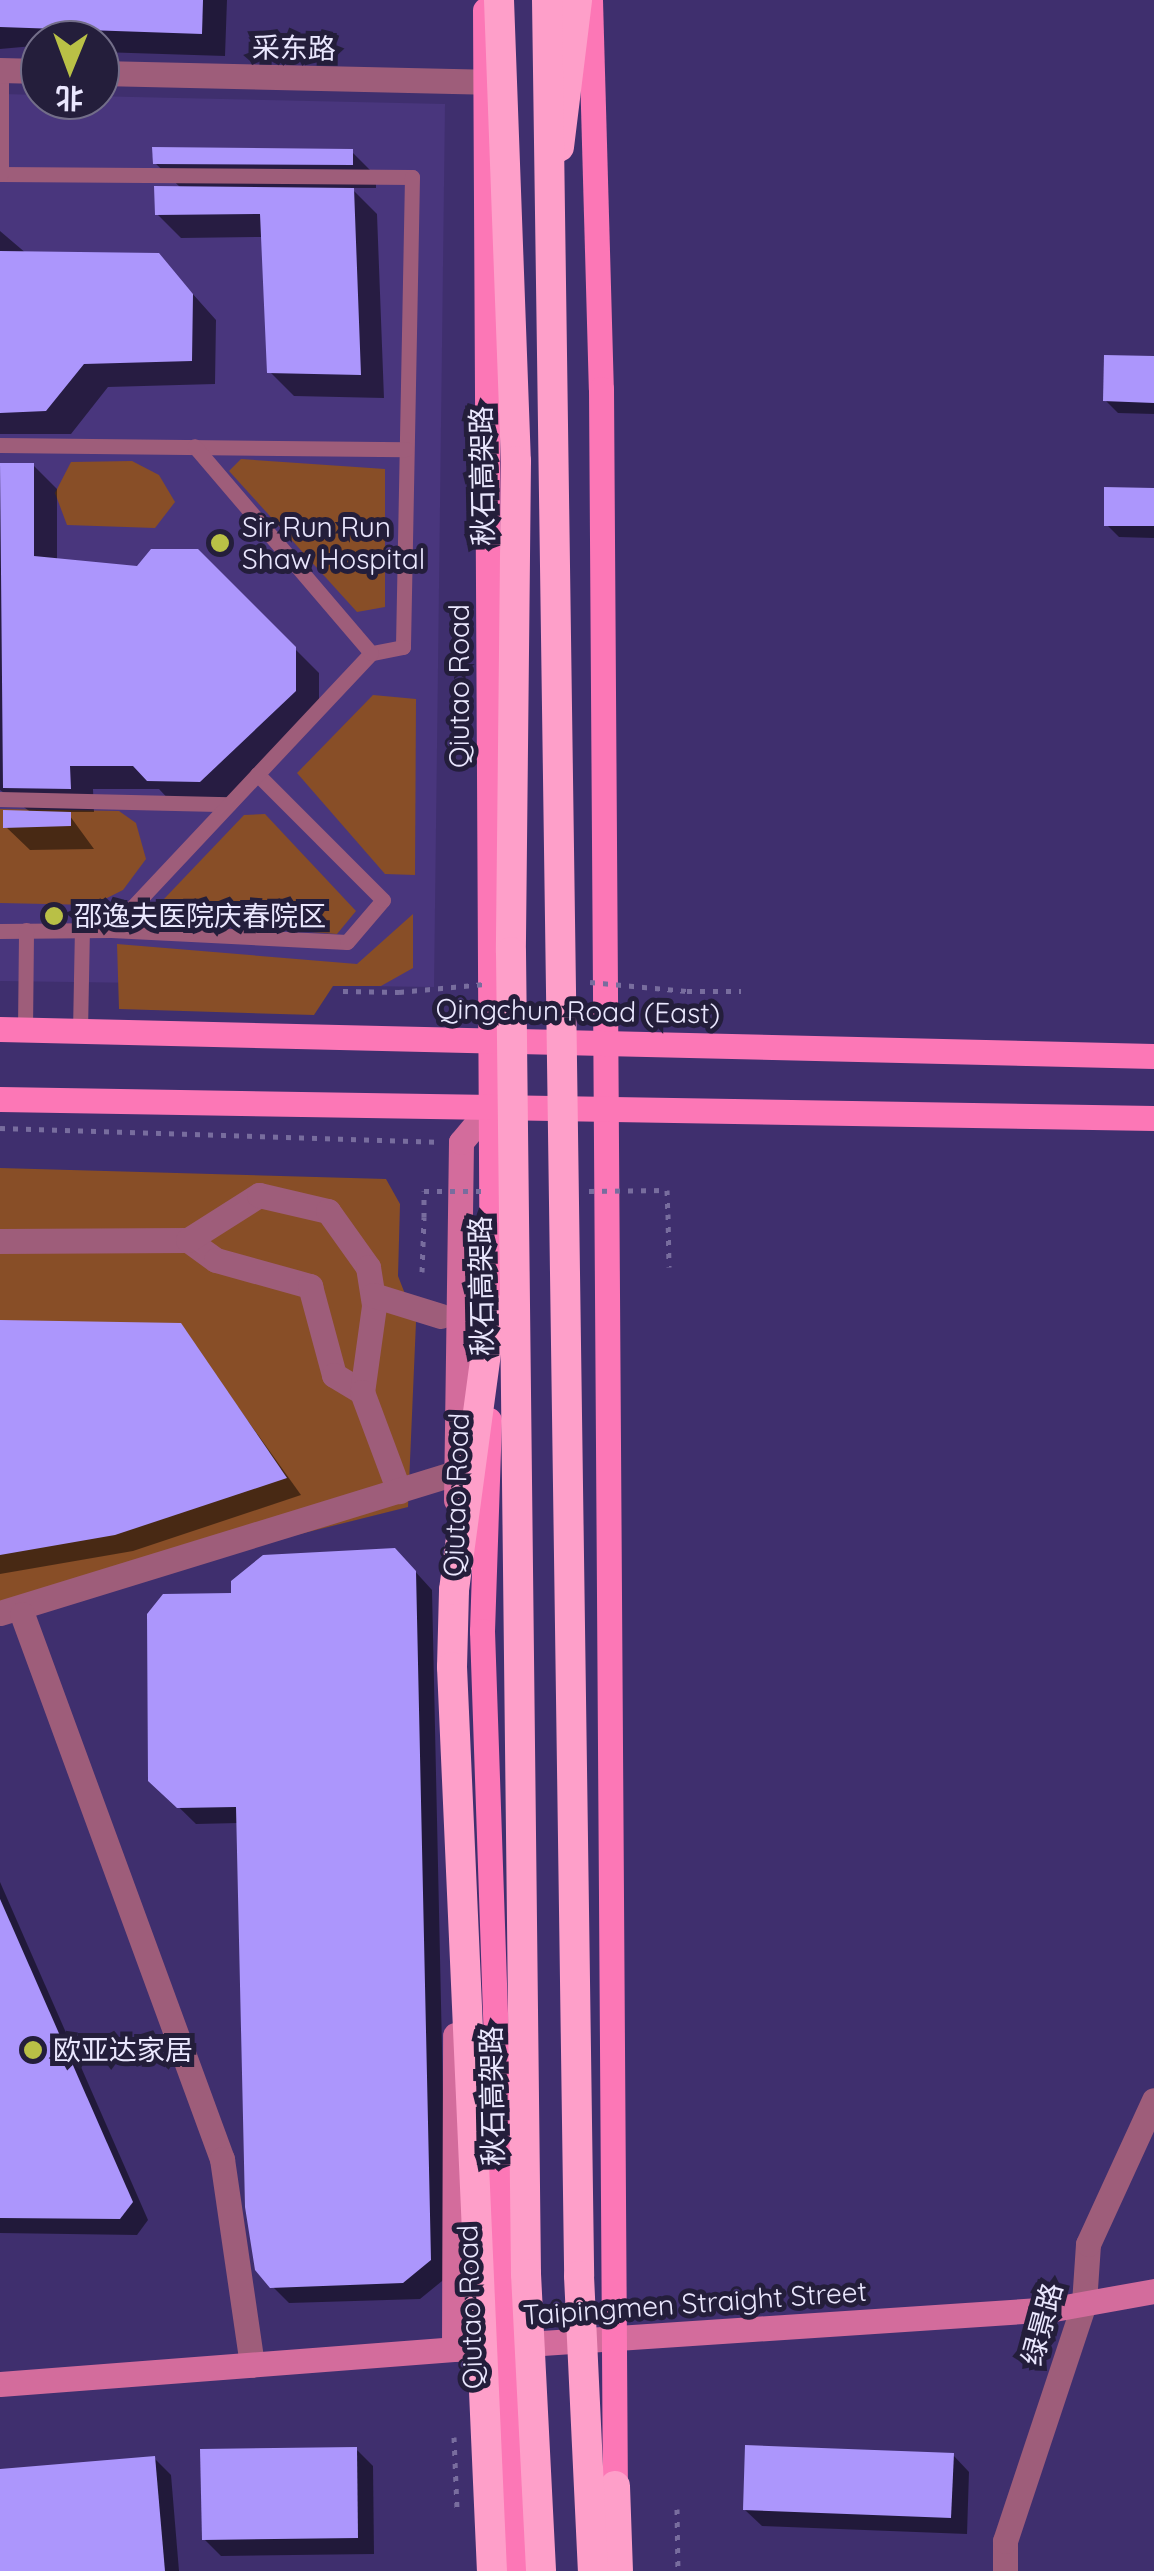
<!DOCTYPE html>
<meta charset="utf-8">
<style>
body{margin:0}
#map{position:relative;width:1154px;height:2571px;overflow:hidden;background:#3f2f6e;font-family:Quicksand,"Noto Sans SC",sans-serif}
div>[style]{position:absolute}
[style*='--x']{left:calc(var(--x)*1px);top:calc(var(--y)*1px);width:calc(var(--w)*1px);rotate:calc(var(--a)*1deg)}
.built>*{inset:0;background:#49367d}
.green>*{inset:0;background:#884e27}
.shadow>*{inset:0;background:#0007}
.building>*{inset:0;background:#ac96fc}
.path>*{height:5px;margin-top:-2.5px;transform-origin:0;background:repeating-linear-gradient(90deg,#786d9e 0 5px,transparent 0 13px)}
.lane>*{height:15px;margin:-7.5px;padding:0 7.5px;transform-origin:7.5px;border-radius:7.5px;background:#9e5d7a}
.street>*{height:25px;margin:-12.5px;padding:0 12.5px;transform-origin:12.5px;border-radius:12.5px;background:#9e5d7a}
.secondary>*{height:25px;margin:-12.5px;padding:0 12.5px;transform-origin:12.5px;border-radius:12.5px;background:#d36c9c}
.primary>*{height:25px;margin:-12.5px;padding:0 12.5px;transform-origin:12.5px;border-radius:12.5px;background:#fc77b6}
.highway>*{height:30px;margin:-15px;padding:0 15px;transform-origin:15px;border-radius:15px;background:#fe9fc9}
.path-bridge>*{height:5px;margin-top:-2.5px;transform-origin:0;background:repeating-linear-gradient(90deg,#786d9e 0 5px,transparent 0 13px)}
.highway-bridge>*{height:30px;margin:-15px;padding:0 15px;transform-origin:15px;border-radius:15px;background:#fe9fc9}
.dots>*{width:28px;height:28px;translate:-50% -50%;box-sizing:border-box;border:5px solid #241e3b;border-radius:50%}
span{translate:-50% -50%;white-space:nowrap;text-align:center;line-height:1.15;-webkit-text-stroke:10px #241e3b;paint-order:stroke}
.street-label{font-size:28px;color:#eae7fe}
.poi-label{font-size:28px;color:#eae7fe}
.left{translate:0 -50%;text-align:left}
.north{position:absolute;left:20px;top:20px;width:100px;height:100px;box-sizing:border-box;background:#241e3b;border:2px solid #736e89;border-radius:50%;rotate:181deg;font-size:28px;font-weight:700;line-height:40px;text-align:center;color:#eae7fe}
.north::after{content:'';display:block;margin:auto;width:35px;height:45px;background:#b9c046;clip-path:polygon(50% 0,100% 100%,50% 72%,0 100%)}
</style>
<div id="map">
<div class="built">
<i style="clip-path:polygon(0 94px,445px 104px,434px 987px,0 981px)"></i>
</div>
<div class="green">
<i style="clip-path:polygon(241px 459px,385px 469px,385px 607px,357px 612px,229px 471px)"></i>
<i style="clip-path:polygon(132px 461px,159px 475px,175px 502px,155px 528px,67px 525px,55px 493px,71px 462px)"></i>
<i style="clip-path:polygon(373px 695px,416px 699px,415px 875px,385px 874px,297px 773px)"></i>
<i style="clip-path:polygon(0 809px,119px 811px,136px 823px,146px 859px,123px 890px,93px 905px,0 903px)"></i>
<i style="clip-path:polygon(265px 814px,356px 911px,337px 934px,167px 921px,163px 900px,244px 815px)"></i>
<i style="clip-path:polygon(413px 914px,413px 968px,381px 986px,333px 986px,314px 1015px,119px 1009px,117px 944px,357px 964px)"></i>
<i style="clip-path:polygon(0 1168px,386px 1179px,400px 1204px,398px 1276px,416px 1322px,408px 1507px,0 1609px)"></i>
</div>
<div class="shadow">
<i style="clip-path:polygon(0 0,227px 0,225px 56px,100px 52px,100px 40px,0 49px)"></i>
<i style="clip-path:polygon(352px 152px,376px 176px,376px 188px,351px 188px,377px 214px,384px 398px,294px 396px,270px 372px,263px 237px,181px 238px,157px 214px,182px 189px,155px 163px)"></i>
<i style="clip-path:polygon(0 231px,27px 254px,158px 255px,216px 320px,215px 384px,108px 387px,71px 434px,0 434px)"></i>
<i style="clip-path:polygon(1154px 358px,1154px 414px,1118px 413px,1105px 400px)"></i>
<i style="clip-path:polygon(33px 465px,57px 489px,57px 560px,138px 569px,197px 551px,319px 673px,319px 715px,224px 805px,173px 804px,159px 789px,93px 789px,94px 812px,67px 812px,94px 849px,30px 850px,6px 827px,32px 813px,0 790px,0 466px)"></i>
<i style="clip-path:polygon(1154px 490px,1154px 538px,1119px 537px,1106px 524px)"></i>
<i style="clip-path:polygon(0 1323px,180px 1326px,301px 1495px,133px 1551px,0 1574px)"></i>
<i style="clip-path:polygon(412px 1568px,432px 1590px,447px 2277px,420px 2299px,289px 2303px,272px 2286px,239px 1823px,196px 1824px,151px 1780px,234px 1595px)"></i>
<i style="clip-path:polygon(0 1882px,148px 2220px,137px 2235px,0 2233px)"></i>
<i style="clip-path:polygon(356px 2449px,373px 2466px,374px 2554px,221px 2556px,204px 2539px)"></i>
<i style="clip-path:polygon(953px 2455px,969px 2472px,967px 2534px,762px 2526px,745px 2510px)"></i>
<i style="clip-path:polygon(154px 2458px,171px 2475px,179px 2571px,0 2571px,0 2471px)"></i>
</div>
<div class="building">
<i style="clip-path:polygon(0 0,203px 0,202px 34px,0 27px)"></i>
<i style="clip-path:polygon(152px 147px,353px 149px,353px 165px,153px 164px)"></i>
<i style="clip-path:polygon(154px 186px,354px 188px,361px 375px,267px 373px,260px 214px,155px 215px)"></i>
<i style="clip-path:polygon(0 251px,159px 253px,193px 294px,192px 361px,84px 364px,46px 411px,0 413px)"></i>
<i style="clip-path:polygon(1104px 355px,1154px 356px,1154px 403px,1103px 401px)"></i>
<i style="clip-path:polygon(0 463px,34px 463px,34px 556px,137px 566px,151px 549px,198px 549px,296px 647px,296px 691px,200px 782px,147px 781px,133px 766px,70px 766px,71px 789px,3px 788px)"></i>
<i style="clip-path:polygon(1104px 487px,1154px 488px,1154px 526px,1104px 526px)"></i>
<i style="clip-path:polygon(3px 810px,71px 812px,71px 826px,3px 828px)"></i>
<i style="clip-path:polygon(0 1320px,181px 1323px,287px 1478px,115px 1535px,0 1555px)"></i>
<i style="clip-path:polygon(395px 1548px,416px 1571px,431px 2260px,403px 2283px,270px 2288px,255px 2270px,245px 2207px,236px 1807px,177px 1808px,148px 1781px,147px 1614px,163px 1594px,231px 1593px,231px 1581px,263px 1555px)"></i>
<i style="clip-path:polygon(0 1899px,133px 2202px,120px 2219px,0 2218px)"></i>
<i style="clip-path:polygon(745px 2445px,954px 2453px,951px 2518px,743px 2510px)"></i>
<i style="clip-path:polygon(357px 2447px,358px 2538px,202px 2540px,200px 2449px)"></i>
<i style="clip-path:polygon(155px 2456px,165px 2571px,0 2571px,0 2469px)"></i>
</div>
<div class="path">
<i style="--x:343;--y:991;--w:56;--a:1"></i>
<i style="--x:687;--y:991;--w:54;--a:0"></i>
<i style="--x:0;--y:1128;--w:436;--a:1.8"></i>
<i style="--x:668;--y:1214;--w:53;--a:88.9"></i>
<i style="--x:422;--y:1272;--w:55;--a:-87.9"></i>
<i style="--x:454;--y:2437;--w:72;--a:87.6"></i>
<i style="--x:677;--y:2509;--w:62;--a:89.1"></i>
</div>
<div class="lane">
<i style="--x:0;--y:174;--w:412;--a:0.4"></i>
<i style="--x:412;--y:177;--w:470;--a:91.1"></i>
<i style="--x:403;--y:647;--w:33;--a:169"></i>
<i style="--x:1;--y:174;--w:104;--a:-90"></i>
<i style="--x:0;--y:445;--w:406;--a:0.6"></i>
<i style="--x:0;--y:799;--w:229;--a:1.3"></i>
<i style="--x:111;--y:930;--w:236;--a:2.9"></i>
<i style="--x:347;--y:942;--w:55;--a:-49.4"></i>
<i style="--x:383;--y:900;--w:178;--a:-135"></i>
<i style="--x:0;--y:931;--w:111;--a:-0.5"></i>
<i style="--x:111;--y:930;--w:380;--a:-46.8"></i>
<i style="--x:371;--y:653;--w:272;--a:-130.5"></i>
<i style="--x:25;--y:1029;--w:99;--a:-89.4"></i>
<i style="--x:80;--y:1031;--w:100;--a:-88.9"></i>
</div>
<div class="street">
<i style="--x:0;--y:70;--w:40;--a:1.4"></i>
<i style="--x:100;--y:73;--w:386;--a:1.3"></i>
<i style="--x:188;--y:1240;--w:34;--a:36"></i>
<i style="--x:216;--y:1260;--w:98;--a:15.5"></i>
<i style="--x:310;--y:1286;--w:92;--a:74.9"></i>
<i style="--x:334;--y:1375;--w:33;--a:31"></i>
<i style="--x:0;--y:1241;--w:188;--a:-0.3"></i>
<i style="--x:188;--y:1240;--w:84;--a:-32.4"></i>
<i style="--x:259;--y:1195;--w:71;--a:13.1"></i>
<i style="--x:328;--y:1211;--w:69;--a:54.5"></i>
<i style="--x:368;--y:1267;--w:39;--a:81"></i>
<i style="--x:374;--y:1306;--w:87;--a:97.9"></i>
<i style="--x:362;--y:1392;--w:106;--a:69.5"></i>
<i style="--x:373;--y:1295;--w:71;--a:17.2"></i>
<i style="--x:0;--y:1613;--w:477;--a:-17.1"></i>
<i style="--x:22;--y:1614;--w:581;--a:69.85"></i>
<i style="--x:222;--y:2159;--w:208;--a:81.7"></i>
<i style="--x:1005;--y:2571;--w:30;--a:-90"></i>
<i style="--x:1005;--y:2541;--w:251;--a:-71.6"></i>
<i style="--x:1084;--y:2303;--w:59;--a:-86.1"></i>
<i style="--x:1088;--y:2244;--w:158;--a:-65.4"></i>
</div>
<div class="secondary">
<i style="--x:456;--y:1500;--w:358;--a:-89.2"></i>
<i style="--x:461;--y:1142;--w:47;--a:-50.2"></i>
<i style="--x:512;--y:2345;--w:543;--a:-3.8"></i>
<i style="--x:1054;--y:2309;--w:102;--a:-10.2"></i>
<i style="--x:454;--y:2349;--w:314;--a:-89.8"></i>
<i style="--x:0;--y:2384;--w:468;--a:-4.4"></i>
</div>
<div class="primary">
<i style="--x:590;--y:0;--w:389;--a:88.4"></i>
<i style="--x:601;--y:389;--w:2117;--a:89.62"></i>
<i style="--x:485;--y:10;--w:1315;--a:89.7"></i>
<i style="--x:0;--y:1029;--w:1154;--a:1.34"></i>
<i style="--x:0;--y:1099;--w:1154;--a:0.94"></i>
<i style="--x:489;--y:1420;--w:211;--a:91.9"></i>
<i style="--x:482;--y:1631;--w:941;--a:88.05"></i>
</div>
<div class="highway">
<i style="--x:559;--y:147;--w:148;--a:-83"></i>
<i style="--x:452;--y:1667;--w:77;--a:-88.5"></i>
<i style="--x:454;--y:1590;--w:284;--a:-82.3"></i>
<i style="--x:615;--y:2486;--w:85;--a:88"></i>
</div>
<div class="path-bridge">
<i style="--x:590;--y:982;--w:97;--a:5.3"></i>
<i style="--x:399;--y:992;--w:86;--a:-5.3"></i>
<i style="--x:589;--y:1191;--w:78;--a:-0.7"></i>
<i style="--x:667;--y:1190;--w:24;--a:88"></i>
<i style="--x:424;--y:1217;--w:26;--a:-90"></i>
<i style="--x:424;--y:1191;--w:64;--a:0"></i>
</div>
<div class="highway-bridge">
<i style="--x:499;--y:0;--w:461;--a:87.9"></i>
<i style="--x:516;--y:461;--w:491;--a:90.6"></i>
<i style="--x:511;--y:952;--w:1322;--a:89.35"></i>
<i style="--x:526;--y:2274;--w:297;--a:87.1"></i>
<i style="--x:547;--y:0;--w:2276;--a:89.19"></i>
<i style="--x:579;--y:2276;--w:295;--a:87.3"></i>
<i style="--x:452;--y:1667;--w:905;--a:87.47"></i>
</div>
<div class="dots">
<i style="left:220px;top:543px;background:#b9c046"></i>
<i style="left:54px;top:916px;background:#b9c046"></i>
<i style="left:33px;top:2050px;background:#b9c046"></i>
</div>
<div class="street-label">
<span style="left:294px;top:48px;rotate:1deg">采东路</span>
<span style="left:482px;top:476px;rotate:-91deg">秋石高架路</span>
<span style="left:459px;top:686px;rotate:-90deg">Qiutao Road</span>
<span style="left:578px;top:1011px;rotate:1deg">Qingchun Road (East)</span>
<span style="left:481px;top:1286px;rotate:-91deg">秋石高架路</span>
<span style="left:456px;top:1495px;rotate:-88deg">Qiutao Road</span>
<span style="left:492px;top:2096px;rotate:-91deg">秋石高架路</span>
<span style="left:695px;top:2303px;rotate:-4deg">Taipingmen Straight Street</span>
<span style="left:470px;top:2307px;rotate:-92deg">Qiutao Road</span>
<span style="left:1042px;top:2324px;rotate:-75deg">绿景路</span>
</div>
<div class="poi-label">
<span class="left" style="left:242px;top:543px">Sir Run Run<br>Shaw Hospital</span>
<span class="left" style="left:74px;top:916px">邵逸夫医院庆春院区</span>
<span class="left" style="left:53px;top:2050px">欧亚达家居</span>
</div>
<div class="north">北</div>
</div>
